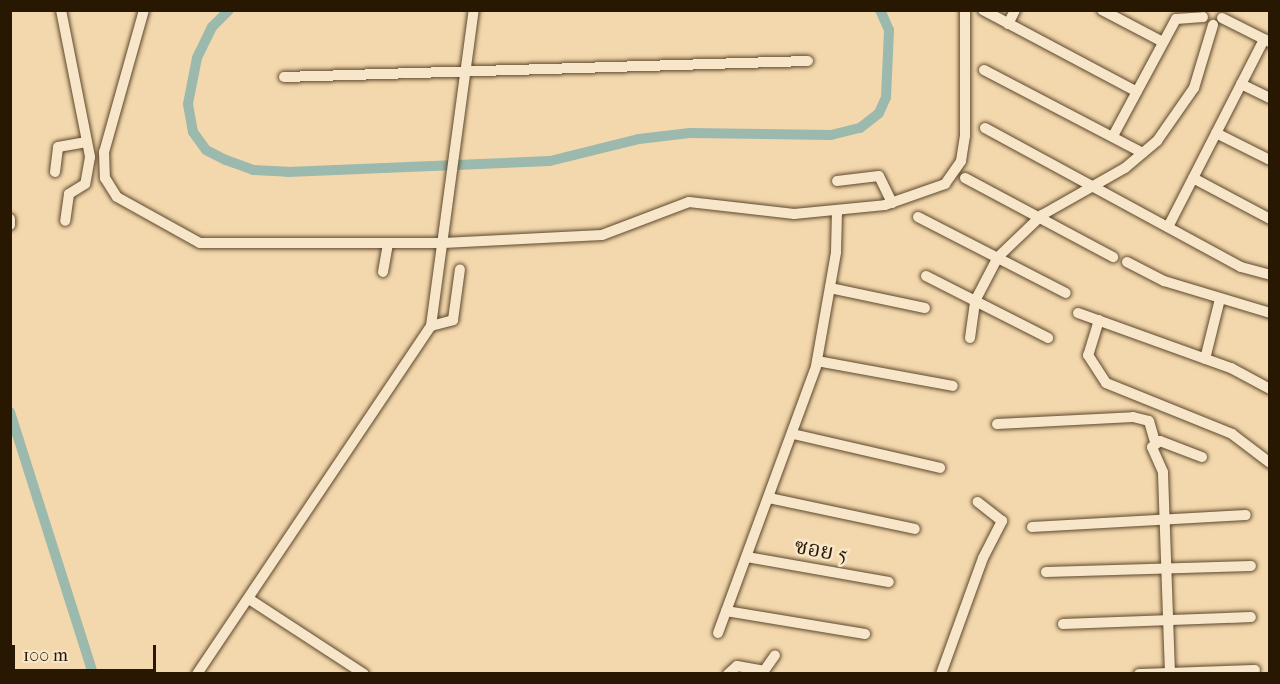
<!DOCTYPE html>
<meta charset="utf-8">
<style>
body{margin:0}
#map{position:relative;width:1280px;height:684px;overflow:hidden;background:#f4d8ad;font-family:"IM FELL French Canon","Noto Serif Thai",serif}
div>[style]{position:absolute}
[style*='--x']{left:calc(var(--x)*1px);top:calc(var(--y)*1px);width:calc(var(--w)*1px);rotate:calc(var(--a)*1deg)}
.canal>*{height:10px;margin:-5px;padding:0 5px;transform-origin:5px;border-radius:5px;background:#9cb9ad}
.roads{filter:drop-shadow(0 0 2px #5c482c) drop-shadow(0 0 2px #5c482c)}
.minor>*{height:10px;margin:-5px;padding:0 5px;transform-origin:5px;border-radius:5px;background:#f8e6ca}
span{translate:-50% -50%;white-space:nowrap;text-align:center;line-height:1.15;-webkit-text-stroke:5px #f8e6ca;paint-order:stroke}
.street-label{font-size:22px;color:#291801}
.frame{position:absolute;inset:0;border:12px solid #291801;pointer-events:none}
.scale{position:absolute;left:12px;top:645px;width:144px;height:27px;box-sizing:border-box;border:3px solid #291801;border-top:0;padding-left:8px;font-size:18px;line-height:21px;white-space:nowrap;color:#291801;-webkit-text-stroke:4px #f8e6ca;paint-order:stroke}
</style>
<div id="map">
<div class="canal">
<i style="--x:229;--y:10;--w:24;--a:135"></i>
<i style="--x:212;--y:27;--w:34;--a:116"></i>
<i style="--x:197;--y:58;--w:47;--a:101.1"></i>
<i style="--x:188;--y:104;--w:28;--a:80"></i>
<i style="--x:193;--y:132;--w:22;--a:54"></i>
<i style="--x:206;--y:150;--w:22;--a:27"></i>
<i style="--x:226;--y:160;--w:29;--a:20"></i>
<i style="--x:253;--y:170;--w:35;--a:3"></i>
<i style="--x:288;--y:172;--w:262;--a:-2.4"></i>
<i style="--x:550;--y:161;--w:92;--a:-13.9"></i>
<i style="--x:639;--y:139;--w:51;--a:-6.7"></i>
<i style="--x:690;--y:133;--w:141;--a:0.8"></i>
<i style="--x:831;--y:135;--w:30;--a:-14"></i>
<i style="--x:860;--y:128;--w:24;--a:-38"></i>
<i style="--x:879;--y:113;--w:17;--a:-66"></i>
<i style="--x:886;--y:97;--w:67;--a:-87.4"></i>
<i style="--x:889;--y:30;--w:22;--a:-114"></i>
<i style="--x:10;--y:412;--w:275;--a:72.4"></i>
</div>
<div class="roads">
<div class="minor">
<i style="--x:61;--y:10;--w:150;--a:78.8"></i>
<i style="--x:90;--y:157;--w:27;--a:100"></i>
<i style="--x:85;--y:184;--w:19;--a:148"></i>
<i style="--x:69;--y:194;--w:27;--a:98"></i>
<i style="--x:144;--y:10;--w:148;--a:105.7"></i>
<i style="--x:104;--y:152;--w:26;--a:88"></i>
<i style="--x:105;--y:178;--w:22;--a:58"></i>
<i style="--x:117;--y:197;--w:95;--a:29"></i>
<i style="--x:200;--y:243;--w:243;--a:0"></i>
<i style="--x:443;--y:243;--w:159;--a:-2.9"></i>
<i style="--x:602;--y:235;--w:93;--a:-20.8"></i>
<i style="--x:689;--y:202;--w:106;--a:6.5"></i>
<i style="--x:794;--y:214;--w:91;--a:-5.6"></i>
<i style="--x:885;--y:205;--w:64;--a:-19.3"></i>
<i style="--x:945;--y:184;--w:28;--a:-55"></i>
<i style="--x:961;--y:161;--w:25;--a:-81"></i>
<i style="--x:965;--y:136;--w:126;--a:-90"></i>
<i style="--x:983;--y:10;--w:174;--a:28"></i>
<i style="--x:1102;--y:10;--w:69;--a:27.7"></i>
<i style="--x:1222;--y:18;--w:54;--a:26.6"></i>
<i style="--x:1008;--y:24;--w:16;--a:-63"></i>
<i style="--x:984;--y:70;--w:179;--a:27.6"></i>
<i style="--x:284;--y:77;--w:524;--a:-1.75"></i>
<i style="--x:1241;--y:84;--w:32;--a:26"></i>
<i style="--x:985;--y:128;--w:291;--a:28.5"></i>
<i style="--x:1241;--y:267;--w:30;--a:15"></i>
<i style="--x:1216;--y:133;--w:60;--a:26.6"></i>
<i style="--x:1113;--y:136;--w:133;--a:-61.7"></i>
<i style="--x:1176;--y:19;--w:27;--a:-4"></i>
<i style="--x:55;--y:172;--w:25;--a:-83"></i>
<i style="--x:58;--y:147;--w:29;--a:-10"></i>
<i style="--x:965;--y:178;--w:168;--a:28.1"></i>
<i style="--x:1193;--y:178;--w:87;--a:28"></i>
<i style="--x:837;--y:181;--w:42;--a:-6.8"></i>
<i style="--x:879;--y:176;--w:30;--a:64"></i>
<i style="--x:918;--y:217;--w:166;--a:27.2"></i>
<i style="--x:10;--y:219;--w:6;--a:90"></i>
<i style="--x:1168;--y:227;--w:211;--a:-62.9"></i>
<i style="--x:1127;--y:262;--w:42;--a:27.2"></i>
<i style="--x:1164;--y:281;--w:111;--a:16.8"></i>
<i style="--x:383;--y:272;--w:29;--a:-80"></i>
<i style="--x:926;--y:276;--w:137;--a:26.9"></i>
<i style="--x:830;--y:288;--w:97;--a:11.9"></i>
<i style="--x:1078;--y:313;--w:163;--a:19.8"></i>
<i style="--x:1231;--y:368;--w:44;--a:28.3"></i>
<i style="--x:1099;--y:320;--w:37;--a:107"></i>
<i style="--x:1088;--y:355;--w:33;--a:57"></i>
<i style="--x:1106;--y:383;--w:136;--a:22"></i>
<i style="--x:1232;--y:434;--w:48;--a:37.3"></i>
<i style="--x:431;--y:326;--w:23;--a:-15"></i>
<i style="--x:453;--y:320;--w:51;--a:-82.2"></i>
<i style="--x:970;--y:338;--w:37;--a:-82"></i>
<i style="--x:975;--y:301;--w:50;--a:-62.4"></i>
<i style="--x:998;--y:257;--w:61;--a:-43.7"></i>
<i style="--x:1042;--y:215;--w:95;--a:-29.5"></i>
<i style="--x:1125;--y:168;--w:42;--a:-40.2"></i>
<i style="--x:1157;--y:141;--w:65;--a:-55.1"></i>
<i style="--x:1194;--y:88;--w:66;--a:-73.2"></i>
<i style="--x:1205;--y:359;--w:62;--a:-76"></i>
<i style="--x:817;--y:361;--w:138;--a:10.4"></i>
<i style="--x:997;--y:424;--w:136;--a:-2.9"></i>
<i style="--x:1133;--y:417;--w:16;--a:14"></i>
<i style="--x:1149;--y:421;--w:22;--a:74"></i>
<i style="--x:793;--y:434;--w:151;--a:13"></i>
<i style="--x:769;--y:498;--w:149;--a:12"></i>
<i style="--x:1032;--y:527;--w:214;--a:-3.2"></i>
<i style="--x:747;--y:557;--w:144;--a:10"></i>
<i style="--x:1046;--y:572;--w:205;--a:-1.7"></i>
<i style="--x:249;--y:599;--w:137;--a:33.1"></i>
<i style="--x:726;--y:611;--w:141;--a:9.4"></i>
<i style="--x:1063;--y:624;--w:188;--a:-2.1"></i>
<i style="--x:718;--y:633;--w:284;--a:-69.8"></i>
<i style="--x:816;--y:366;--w:116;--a:-80"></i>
<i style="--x:836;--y:252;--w:42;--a:-88.6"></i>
<i style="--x:197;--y:674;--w:419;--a:-56.1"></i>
<i style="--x:431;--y:326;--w:319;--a:-82.3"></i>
<i style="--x:728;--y:674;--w:12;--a:-42"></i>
<i style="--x:737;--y:666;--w:27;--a:10"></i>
<i style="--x:764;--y:671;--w:19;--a:-55"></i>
<i style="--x:941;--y:674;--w:123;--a:-70.1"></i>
<i style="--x:983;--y:558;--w:42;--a:-62.8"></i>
<i style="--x:1002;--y:521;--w:31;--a:-142"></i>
<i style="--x:1139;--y:674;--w:116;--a:-2"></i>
<i style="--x:1170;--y:674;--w:202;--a:-92"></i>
<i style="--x:1163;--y:472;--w:27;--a:-114"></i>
<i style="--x:1152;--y:447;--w:10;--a:-37"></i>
<i style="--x:1160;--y:441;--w:45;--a:20.9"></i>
</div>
</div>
<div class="street-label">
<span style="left:821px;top:551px;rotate:10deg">ซอย 5</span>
</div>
<div class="frame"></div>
<div class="scale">100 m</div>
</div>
